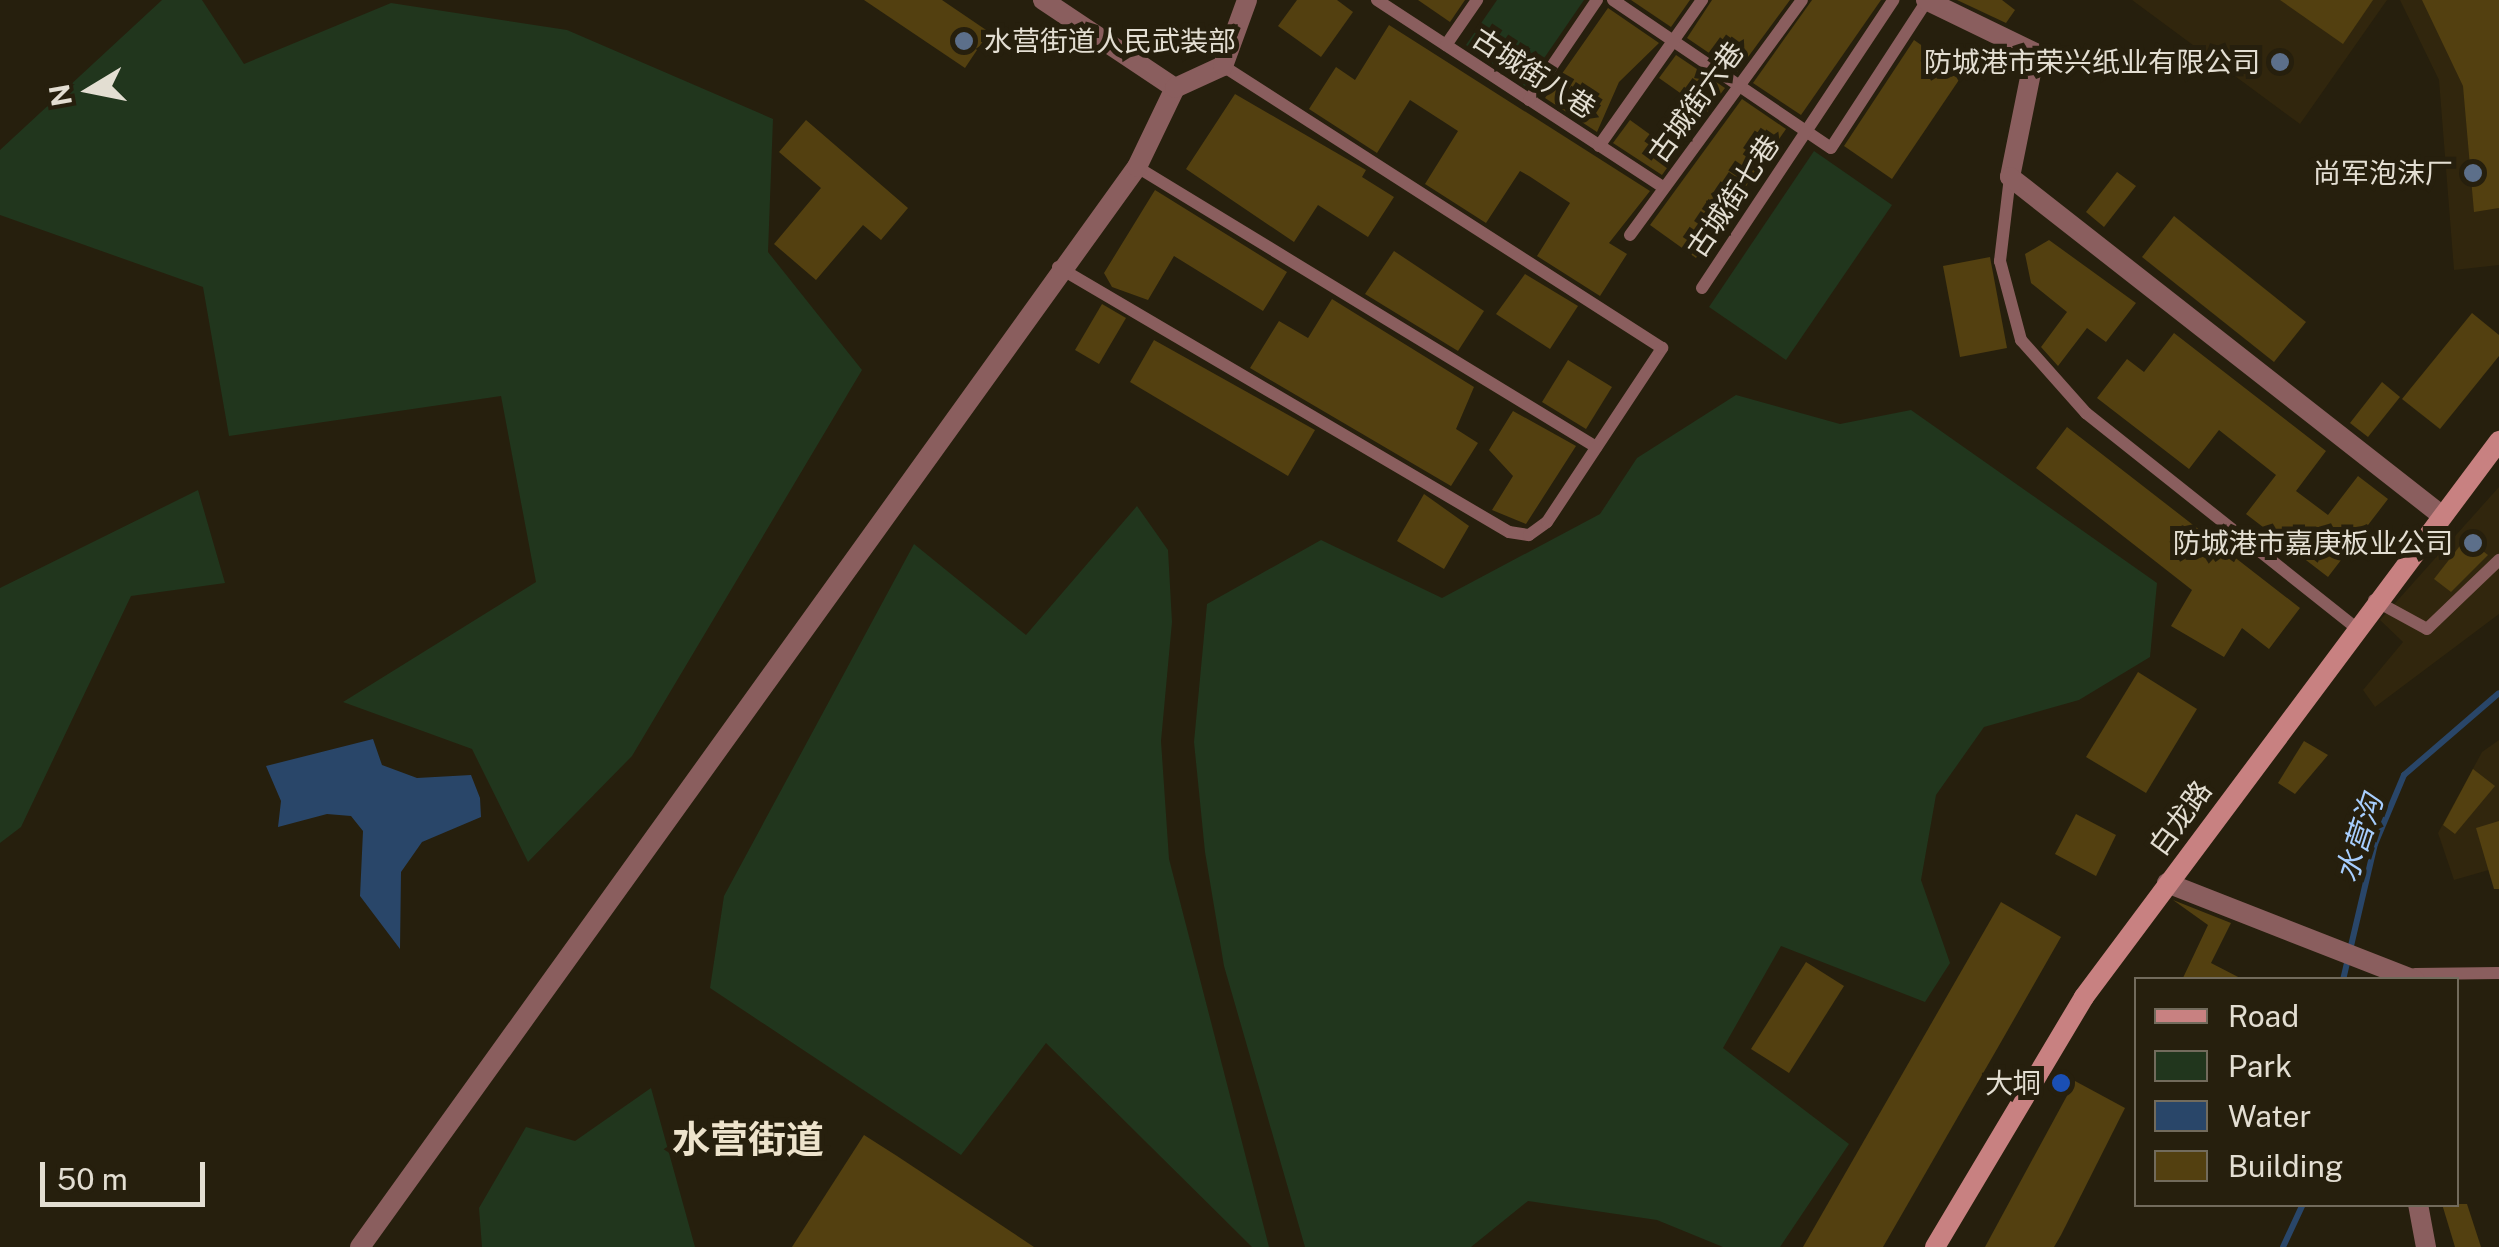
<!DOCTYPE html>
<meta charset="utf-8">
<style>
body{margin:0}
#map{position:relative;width:2499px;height:1247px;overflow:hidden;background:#261f0d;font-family:"Public Sans","Noto Sans SC",sans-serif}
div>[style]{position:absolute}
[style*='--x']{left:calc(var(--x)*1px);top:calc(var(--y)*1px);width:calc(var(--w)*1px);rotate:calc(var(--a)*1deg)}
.built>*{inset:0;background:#31260d}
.green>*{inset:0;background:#21361d}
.water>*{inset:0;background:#294669}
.stream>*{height:6px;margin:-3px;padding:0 3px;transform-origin:3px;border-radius:3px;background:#294669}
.building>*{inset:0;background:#534010}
.lane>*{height:12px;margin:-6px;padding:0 6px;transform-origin:6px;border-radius:6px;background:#8a5e5e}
.street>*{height:20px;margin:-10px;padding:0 10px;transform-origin:10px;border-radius:10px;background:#8a5e5e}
.secondary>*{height:20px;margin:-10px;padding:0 10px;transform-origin:10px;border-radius:10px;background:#c88181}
.dots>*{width:28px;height:28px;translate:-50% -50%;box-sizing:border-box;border:5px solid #261f0d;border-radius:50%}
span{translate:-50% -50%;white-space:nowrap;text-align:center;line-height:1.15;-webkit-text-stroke:10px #261f0d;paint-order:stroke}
.poi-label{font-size:28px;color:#e3ded2}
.left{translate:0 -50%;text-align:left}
.right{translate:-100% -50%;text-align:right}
.street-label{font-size:28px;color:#e3ded2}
.water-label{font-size:30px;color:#a7cefe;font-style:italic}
.district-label{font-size:38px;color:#ede3cc;font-weight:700}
.legend{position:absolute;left:2134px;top:977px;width:325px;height:230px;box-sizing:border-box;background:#261f0d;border:2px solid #726b5c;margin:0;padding:12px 18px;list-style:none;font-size:30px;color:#e3ded2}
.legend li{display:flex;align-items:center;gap:20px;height:50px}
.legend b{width:50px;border:2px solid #726b5c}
.north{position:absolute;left:40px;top:40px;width:100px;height:100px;-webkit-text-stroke:8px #261f0d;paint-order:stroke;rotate:260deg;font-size:28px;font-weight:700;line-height:40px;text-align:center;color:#e3ded2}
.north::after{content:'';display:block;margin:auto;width:35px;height:45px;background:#e3ded2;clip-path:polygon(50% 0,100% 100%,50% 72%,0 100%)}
.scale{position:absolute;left:40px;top:1162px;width:165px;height:45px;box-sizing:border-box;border:5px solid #e3ded2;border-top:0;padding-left:12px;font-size:30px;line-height:35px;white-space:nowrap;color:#e3ded2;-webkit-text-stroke:8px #261f0d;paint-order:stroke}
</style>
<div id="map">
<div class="built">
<i style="clip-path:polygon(2132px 0,2387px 0,2300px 124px)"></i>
<i style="clip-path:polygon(2400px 0,2499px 0,2499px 265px,2454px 270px,2439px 80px)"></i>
<i style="clip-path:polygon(2499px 487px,2499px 614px,2375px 707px,2363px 690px,2403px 642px,2380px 620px)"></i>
<i style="clip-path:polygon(2499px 740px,2499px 867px,2454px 880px,2438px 833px,2482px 752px)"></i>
</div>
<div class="green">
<i style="clip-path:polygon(162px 0,202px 0,244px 64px,391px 3px,567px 30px,773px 119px,768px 252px,862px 370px,632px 756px,528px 862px,472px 749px,343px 702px,536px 582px,501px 396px,229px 436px,203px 287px,0 215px,0 150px)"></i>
<i style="clip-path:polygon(1497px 0,1584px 0,1525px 86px,1466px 45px)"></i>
<i style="clip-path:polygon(1814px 151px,1892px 205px,1786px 360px,1709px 307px)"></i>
<i style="clip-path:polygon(1736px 395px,1840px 424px,1911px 410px,2157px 583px,2150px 657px,2079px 700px,1984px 727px,1936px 795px,1921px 880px,1950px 963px,1925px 1002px,1781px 946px,1723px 1048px,1849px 1144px,1780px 1247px,1723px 1247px,1657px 1220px,1528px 1201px,1471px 1247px,1305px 1247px,1224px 966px,1205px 852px,1194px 742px,1207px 604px,1321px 540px,1442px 598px,1600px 514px,1637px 458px)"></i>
<i style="clip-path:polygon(198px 490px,225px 583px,131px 596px,21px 827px,0 843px,0 588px)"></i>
<i style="clip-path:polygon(1137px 506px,1168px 550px,1172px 622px,1161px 741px,1169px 859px,1269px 1247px,1252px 1247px,1046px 1043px,961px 1155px,710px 988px,724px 896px,914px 544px,1026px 635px)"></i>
<i style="clip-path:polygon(651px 1088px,695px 1247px,482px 1247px,479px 1208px,526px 1127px,575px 1141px)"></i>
</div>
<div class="water">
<i style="clip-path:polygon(373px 739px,382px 765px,417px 778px,471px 775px,480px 798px,481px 817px,422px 842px,401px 872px,400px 949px,360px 896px,363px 831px,351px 816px,327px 814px,278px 827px,281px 801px,266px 766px)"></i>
</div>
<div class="stream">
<i style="--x:2343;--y:980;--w:140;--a:-76.8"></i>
<i style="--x:2375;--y:844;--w:75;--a:-67.2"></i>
<i style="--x:2404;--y:775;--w:125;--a:-40.8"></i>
<i style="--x:2283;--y:1247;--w:47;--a:-65.1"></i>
</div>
<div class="building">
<i style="clip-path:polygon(864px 0,942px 0,989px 32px,965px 68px)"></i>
<i style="clip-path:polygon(1297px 0,1337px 0,1353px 12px,1321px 57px,1278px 26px)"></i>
<i style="clip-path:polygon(1418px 0,1465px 0,1450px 22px)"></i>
<i style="clip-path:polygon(1631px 0,1690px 0,1671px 27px)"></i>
<i style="clip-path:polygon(1712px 0,1790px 0,1737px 72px,1687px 38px)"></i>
<i style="clip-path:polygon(1812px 0,1881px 0,1801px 115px,1753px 83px)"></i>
<i style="clip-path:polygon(1957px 0,2002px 0,2015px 10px,2006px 23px)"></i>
<i style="clip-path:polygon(2280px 0,2373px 0,2343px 44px)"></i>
<i style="clip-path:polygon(2422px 0,2499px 0,2499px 208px,2474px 212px,2463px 86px)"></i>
<i style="clip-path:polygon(1608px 8px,1659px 43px,1619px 82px,1597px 132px,1545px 98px)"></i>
<i style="clip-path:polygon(1389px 25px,1650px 191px,1609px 243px,1627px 254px,1600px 296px,1537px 256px,1570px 203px,1529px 176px,1520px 171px,1486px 223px,1425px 184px,1458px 131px,1410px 100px,1377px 153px,1309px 109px,1336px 67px,1355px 80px)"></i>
<i style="clip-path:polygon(1914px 40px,1963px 74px,1892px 179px,1844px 146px)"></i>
<i style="clip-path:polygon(1676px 55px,1725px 88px,1707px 112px,1659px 78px)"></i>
<i style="clip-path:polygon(1235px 94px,1366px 170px,1362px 177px,1394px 197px,1368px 237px,1318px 205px,1294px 242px,1186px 169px)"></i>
<i style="clip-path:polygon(1742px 99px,1786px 129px,1696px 258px,1650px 225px)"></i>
<i style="clip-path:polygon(806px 120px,908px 208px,881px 240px,863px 225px,816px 280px,774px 244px,821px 188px,779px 152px)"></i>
<i style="clip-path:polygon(1630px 120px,1677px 154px,1662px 175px,1613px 143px)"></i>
<i style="clip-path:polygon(2117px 172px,2136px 186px,2104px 227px,2086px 212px)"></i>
<i style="clip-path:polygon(1155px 190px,1287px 272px,1263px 311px,1174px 256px,1148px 300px,1112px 287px,1104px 273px)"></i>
<i style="clip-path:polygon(2174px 216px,2306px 322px,2274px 362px,2142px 257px)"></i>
<i style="clip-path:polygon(2049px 240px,2136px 303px,2106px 342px,2087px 328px,2058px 366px,2041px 347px,2067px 312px,2031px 283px,2025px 254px)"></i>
<i style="clip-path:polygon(1394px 251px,1484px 311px,1458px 351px,1365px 294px)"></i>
<i style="clip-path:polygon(1990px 257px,2007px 348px,1960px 357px,1943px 266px)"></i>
<i style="clip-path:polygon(1525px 274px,1578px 306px,1550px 349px,1496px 314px)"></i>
<i style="clip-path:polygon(1332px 299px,1474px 387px,1456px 429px,1478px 443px,1451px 486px,1250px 368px,1279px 321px,1308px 338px)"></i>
<i style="clip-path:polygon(1102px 304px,1126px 318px,1099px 364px,1075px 350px)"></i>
<i style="clip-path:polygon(2472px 313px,2499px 335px,2499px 356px,2440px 429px,2402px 399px)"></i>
<i style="clip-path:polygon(2174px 333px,2326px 451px,2296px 491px,2328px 515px,2358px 476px,2388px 499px,2328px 577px,2246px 514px,2276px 475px,2219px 430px,2189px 469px,2097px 398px,2127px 359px,2144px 372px)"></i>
<i style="clip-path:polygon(1154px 340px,1315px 430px,1288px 476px,1130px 382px)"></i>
<i style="clip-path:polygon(1568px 360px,1612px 387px,1586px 429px,1542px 402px)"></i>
<i style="clip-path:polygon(2382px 382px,2400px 397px,2368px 437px,2350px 423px)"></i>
<i style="clip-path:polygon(1513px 411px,1576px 446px,1526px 524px,1492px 510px,1513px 476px,1489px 450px)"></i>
<i style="clip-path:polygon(2067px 427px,2300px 608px,2269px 649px,2242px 628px,2224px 657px,2171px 626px,2192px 590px,2036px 468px)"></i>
<i style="clip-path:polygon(1424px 494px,1469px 526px,1444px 569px,1397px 541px)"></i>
<i style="clip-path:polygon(2466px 538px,2488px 555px,2451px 592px,2434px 579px)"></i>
<i style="clip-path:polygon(2138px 672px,2197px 709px,2146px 793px,2086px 757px)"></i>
<i style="clip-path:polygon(2304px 741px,2328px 755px,2295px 794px,2278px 783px)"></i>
<i style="clip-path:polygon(2473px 769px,2495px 786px,2455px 834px,2443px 825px)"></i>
<i style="clip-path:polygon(2076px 814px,2116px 835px,2096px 876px,2055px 854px)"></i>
<i style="clip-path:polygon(2499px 821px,2499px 889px,2494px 889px,2476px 828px)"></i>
<i style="clip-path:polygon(2173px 900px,2231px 923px,2211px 963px,2244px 980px,2182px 980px,2208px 925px)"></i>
<i style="clip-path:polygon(2001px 902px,2061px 937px,2001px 1042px,1883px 1247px,1803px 1247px)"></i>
<i style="clip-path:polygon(1806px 962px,1844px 986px,1789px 1073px,1751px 1049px)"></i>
<i style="clip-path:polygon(2075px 1081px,2125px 1108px,2061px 1235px,2054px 1247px,1985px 1247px)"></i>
<i style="clip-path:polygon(864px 1135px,897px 1156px,1034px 1247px,792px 1247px)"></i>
<i style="clip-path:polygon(2442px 1204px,2467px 1204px,2481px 1247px,2455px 1247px)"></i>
</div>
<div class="lane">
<i style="--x:1377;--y:0;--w:343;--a:33.2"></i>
<i style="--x:1613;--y:0;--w:263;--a:34.2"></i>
<i style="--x:1831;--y:148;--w:176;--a:-56.9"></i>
<i style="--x:1446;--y:45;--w:55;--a:-55.4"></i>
<i style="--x:1529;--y:100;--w:121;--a:-55.8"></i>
<i style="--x:1599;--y:146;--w:179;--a:-54.8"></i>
<i style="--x:1137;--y:167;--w:538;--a:31.38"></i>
<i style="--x:2010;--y:177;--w:85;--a:96.8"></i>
<i style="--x:2000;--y:261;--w:82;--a:75.1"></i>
<i style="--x:2021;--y:340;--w:98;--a:48.3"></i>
<i style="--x:2086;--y:413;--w:344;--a:38.5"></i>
<i style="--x:1630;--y:235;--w:291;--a:-53.8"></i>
<i style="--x:1058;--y:267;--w:523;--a:30.44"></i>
<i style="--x:1509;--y:532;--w:20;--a:9"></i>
<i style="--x:1529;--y:535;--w:22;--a:-36"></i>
<i style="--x:1547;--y:522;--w:209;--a:-56.5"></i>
<i style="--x:1662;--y:348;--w:522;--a:-147.28"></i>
<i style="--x:1702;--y:288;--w:346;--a:-56.4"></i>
<i style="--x:2374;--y:600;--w:60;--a:28.7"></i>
<i style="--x:2427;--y:629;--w:100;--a:-43.8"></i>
<i style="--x:2415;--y:974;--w:84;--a:-0.7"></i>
</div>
<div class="street">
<i style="--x:1043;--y:0;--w:159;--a:33.7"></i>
<i style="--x:1926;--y:0;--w:121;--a:25.9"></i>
<i style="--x:2035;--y:53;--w:126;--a:101.4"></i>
<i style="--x:2010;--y:177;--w:546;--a:38.09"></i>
<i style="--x:2167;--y:883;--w:266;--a:21.4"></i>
<i style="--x:2418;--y:1204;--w:44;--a:79.5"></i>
<i style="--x:360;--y:1247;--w:1330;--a:-54.27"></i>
<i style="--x:1137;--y:167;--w:88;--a:-64.3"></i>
<i style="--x:1175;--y:88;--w:53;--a:-24.6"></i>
<i style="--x:1223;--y:66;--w:70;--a:-70"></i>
</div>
<div class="secondary">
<i style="--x:1935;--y:1247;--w:291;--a:-59.2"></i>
<i style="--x:2084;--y:997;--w:694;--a:-53.26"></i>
</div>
<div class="dots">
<i style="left:964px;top:41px;background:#5c6f8a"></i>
<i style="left:2280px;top:62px;background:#5c6f8a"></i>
<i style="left:2473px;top:173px;background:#5c6f8a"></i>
<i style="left:2473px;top:543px;background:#5c6f8a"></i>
<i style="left:2061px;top:1083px;background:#1a4fb4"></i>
</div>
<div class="poi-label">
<span class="left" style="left:984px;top:41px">水营街道人民武装部</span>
<span class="right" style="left:2260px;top:62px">防城港市荣兴纸业有限公司</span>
<span class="right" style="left:2453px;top:173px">尚军泡沫厂</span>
<span class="right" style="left:2453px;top:543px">防城港市嘉庚板业公司</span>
<span class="right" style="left:2041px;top:1083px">大垌</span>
</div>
<div class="street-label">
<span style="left:1534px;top:73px;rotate:33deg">古城街八巷</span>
<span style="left:1696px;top:102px;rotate:-54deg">古城街六巷</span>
<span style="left:1733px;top:196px;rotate:-56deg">古城街七巷</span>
<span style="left:2180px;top:818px;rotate:-54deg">白龙路</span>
</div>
<div class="water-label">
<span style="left:2359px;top:838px;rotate:-72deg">水营沟</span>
</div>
<div class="district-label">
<span style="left:748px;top:1140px">水营街道</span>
</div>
<ul class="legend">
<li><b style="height:12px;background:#c88181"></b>Road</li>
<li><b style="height:28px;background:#21361d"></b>Park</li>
<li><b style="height:28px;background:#294669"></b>Water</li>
<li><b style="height:28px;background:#534010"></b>Building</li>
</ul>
<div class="north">N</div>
<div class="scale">50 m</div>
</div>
